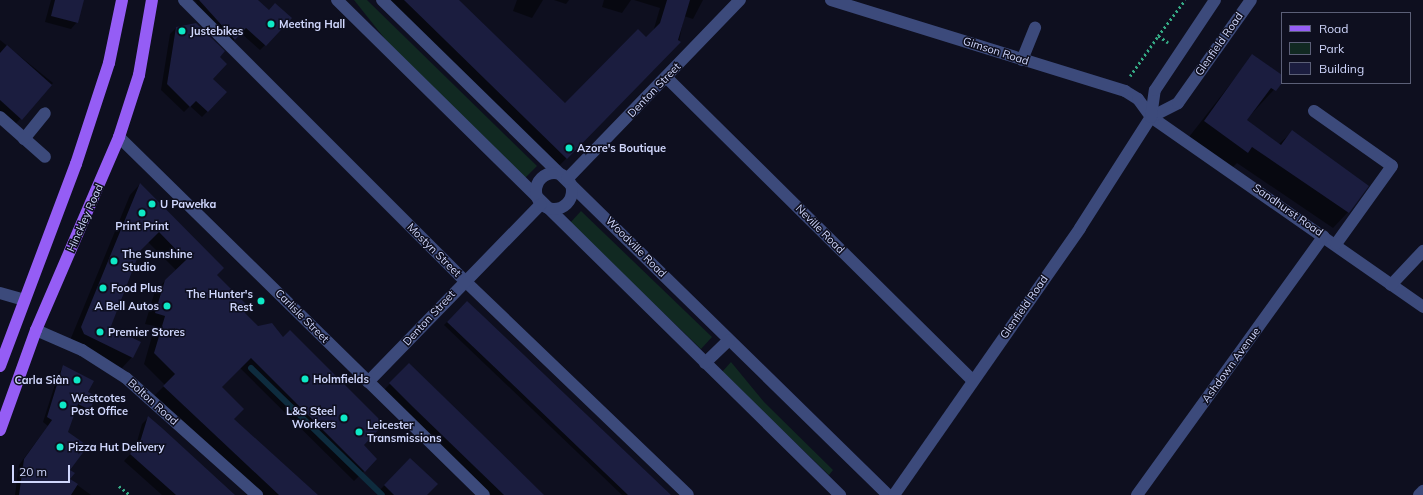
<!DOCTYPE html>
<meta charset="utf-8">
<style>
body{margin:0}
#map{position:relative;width:1423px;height:495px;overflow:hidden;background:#0e0f1f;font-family:Mulish,sans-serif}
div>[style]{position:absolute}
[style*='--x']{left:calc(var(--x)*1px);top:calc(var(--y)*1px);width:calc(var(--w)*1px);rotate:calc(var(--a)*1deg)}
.green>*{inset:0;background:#112922}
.shadow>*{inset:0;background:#0007}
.stream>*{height:6px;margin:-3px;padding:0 3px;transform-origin:3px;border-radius:3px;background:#0e2c3e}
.building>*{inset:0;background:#1b1d3f}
.path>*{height:2.5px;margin-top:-1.25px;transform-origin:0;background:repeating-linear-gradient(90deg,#35aa85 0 2px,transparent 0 5px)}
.minor>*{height:12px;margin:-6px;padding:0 6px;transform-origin:6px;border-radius:6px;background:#3c4a7b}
.minor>.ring{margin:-6px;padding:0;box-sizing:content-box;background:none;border:12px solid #3c4a7b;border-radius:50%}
.major>*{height:12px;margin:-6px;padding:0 6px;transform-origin:6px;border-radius:6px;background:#955df5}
.dots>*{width:11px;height:11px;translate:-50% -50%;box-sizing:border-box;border:2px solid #0e0f1f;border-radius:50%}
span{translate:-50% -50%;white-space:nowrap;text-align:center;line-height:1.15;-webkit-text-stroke:3px #0e0f1f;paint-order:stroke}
.poi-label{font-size:11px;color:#cfd6fc;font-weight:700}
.left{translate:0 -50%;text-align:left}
.right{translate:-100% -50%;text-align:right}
.street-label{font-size:11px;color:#cfd6fc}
.legend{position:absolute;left:1281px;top:12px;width:130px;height:72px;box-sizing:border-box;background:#0e0f1f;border:1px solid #5b5f77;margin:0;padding:5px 7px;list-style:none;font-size:12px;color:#cfd6fc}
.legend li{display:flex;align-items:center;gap:8px;height:20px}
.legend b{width:20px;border:1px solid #5b5f77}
.scale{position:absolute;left:12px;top:465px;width:58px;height:18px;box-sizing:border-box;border:2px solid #cfd6fc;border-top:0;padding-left:5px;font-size:12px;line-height:14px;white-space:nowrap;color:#cfd6fc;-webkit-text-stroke:3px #0e0f1f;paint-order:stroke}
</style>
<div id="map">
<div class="green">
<i style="clip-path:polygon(354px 0,367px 0,537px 166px,525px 178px,393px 49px)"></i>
<i style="clip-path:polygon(581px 211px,712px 337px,701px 349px,570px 223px)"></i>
<i style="clip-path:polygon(731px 362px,764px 402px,833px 470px,829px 475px,722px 372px)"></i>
</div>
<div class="shadow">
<i style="clip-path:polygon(51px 0,83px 0,77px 22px,71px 29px,45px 22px)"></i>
<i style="clip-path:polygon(194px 0,257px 0,265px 45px,260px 50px,241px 33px,229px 45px,194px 6px,197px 3px)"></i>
<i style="clip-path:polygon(389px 0,457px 0,565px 105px,653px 32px,660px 8px,634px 0,703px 0,693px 19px,684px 16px,679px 42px,559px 166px)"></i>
<i style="clip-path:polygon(517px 0,543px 0,532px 18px,513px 11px)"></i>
<i style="clip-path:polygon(554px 0,569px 0,566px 4px)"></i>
<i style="clip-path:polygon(604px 0,631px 0,622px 13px,602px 7px)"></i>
<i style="clip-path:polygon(176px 28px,212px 79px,226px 92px,202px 117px,190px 106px,184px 112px,161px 90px,170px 34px)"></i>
<i style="clip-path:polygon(0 40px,53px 83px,9px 131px,0 123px)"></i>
<i style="clip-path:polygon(1253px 55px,1282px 76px,1282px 81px,1246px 120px,1279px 144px,1292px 132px,1348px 212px,1333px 228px,1237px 163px,1232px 168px,1189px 137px)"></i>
<i style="clip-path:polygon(140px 184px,216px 275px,244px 314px,376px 459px,354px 481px,240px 368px,220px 387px,232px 419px,316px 495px,260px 495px,153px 397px,165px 385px,144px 364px,155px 326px,145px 324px,155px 291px,176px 270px,148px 242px,139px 251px,106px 338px,132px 357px,122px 368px,74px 345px,71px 338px,130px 195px)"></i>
<i style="clip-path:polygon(467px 302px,670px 495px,622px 495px,444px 325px)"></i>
<i style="clip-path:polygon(409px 364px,543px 495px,491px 495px,384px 390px)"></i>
<i style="clip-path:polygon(64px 367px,86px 392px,89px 409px,84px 414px,75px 410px,67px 432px,69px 479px,91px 495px,15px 495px,19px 465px,48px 426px,43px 422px,59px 372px)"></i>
<i style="clip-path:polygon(148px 418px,233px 495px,162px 495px,124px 461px,135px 449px,142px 424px)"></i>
<i style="clip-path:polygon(410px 459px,426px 495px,381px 495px,378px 492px)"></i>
</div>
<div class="stream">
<i style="--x:251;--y:368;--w:182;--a:44.1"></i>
</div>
<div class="building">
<i style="clip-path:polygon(55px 0,84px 0,78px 23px,51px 16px)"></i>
<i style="clip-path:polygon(199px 0,258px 0,269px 10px,275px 3px,292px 18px,266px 46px,246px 28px,235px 40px)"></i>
<i style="clip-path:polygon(404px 0,459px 0,565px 103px,638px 29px,646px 37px,660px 23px,667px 0,690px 0,678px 40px,681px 42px,567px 159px)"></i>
<i style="clip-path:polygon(196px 23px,225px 51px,220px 57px,227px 64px,213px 79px,227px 92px,208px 112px,196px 101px,190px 107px,167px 84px,176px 27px)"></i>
<i style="clip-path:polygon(7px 45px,52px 85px,22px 120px,0 100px,0 53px)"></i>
<i style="clip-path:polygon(1252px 54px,1282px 75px,1282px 83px,1276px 91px,1271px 88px,1247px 120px,1281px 145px,1292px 130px,1369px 186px,1349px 213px,1252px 147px,1248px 153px,1204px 121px)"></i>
<i style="clip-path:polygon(140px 183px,224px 268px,217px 275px,247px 305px,245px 313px,258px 326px,272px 323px,283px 337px,290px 330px,384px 424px,364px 445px,377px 459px,365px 472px,251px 358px,222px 387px,244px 409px,234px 419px,318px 495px,279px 495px,163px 386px,175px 374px,154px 353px,165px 316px,155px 313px,165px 280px,186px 260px,159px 232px,140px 251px,108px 334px,114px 329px,141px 342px,133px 358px,84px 334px,81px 327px)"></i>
<i style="clip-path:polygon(467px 301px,483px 316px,671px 495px,628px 495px,487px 360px,447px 322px)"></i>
<i style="clip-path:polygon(409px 363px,483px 435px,544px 495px,504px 495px,413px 407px,389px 383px)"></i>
<i style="clip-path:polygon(63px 365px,94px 381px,88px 392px,96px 396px,90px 410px,78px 404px,68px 432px,88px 446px,70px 470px,75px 473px,70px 479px,78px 484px,71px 495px,19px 495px,24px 459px,52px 420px,47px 417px)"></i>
<i style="clip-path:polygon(148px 416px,162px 428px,235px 495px,176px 495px,130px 454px,140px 442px)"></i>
<i style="clip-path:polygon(410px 458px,438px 484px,427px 495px,394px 495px,384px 485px)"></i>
</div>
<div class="path">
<i style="--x:1168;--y:43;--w:12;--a:-145"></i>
<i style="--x:1158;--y:36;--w:45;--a:-53.1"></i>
<i style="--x:1130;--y:76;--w:49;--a:-55"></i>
<i style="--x:119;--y:486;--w:14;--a:39"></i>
</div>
<div class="minor">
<i style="--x:184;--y:0;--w:396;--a:45"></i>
<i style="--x:464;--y:280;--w:310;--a:43.8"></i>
<i style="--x:337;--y:0;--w:706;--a:44.54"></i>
<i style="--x:382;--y:0;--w:708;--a:44.37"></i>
<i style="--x:831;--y:0;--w:308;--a:17.2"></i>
<i style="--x:1125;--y:91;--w:15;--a:32"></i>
<i style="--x:1138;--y:99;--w:22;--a:54"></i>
<i style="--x:1151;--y:117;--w:332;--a:34.9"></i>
<i style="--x:1022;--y:60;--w:35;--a:-68"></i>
<i style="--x:666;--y:77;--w:432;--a:44.7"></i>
<i style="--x:1314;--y:111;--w:95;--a:35.2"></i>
<i style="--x:1392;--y:166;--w:96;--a:125.7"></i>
<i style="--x:0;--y:117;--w:60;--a:41.6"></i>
<i style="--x:1151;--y:117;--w:30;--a:-27"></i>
<i style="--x:1178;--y:103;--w:126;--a:-54.7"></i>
<i style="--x:119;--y:137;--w:511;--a:44.45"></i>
<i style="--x:24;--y:139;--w:33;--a:-51"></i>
<i class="ring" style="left:536px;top:173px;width:24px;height:24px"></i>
<i style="--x:567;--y:179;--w:249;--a:-46"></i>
<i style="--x:1391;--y:285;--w:47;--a:-46.7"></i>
<i style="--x:0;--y:293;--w:25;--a:16"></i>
<i style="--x:36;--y:330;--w:50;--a:23.5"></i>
<i style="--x:82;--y:350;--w:52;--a:32.5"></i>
<i style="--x:126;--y:378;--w:176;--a:41.8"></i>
<i style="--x:705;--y:363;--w:33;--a:-44"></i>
<i style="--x:368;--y:382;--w:248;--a:-45.8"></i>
<i style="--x:894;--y:495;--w:325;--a:-55.1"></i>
<i style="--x:1080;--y:228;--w:132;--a:-57.4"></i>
<i style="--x:1151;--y:117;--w:27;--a:-82"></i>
<i style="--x:1155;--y:90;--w:108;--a:-56.3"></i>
<i style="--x:1137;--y:495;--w:319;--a:-54.2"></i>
<i style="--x:1419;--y:495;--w:6;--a:-45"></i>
</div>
<div class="major">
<i style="--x:0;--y:366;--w:216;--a:-69.4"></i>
<i style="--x:76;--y:164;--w:106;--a:-71.9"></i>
<i style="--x:109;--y:63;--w:64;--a:-78.3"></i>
<i style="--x:0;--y:430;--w:106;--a:-70.2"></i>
<i style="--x:36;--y:330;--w:210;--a:-66.7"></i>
<i style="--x:119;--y:137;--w:65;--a:-72.1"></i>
<i style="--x:139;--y:75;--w:76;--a:-80.2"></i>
</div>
<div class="dots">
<i style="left:271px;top:24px;background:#0ee9c6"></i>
<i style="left:182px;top:31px;background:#0ee9c6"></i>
<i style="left:569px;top:148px;background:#0ee9c6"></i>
<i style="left:152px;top:204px;background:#0ee9c6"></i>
<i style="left:142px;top:213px;background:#0ee9c6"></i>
<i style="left:114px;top:261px;background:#0ee9c6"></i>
<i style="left:103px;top:288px;background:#0ee9c6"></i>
<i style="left:261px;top:301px;background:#0ee9c6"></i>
<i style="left:167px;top:306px;background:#0ee9c6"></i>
<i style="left:100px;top:332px;background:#0ee9c6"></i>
<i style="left:305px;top:379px;background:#0ee9c6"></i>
<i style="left:77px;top:380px;background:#0ee9c6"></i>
<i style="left:63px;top:405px;background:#0ee9c6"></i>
<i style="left:344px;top:418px;background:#0ee9c6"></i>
<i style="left:359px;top:432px;background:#0ee9c6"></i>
<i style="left:60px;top:447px;background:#0ee9c6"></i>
</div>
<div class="poi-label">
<span class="left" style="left:279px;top:24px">Meeting Hall</span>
<span class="left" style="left:190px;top:31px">Justebikes</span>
<span class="left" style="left:577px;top:148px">Azore's Boutique</span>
<span class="left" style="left:160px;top:204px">U Pawełka</span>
<span style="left:142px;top:226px">Print Print</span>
<span class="left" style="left:122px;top:261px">The Sunshine<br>Studio</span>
<span class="left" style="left:111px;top:288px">Food Plus</span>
<span class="right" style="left:253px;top:301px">The Hunter's<br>Rest</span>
<span class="right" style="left:159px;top:306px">A Bell Autos</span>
<span class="left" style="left:108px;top:332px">Premier Stores</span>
<span class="left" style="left:313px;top:379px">Holmfields</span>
<span class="right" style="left:69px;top:380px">Carla Siân</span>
<span class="left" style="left:71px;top:405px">Westcotes<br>Post Office</span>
<span class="right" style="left:336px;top:418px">L&amp;S Steel<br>Workers</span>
<span class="left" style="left:367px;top:432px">Leicester<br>Transmissions</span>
<span class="left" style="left:68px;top:447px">Pizza Hut Delivery</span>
</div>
<div class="street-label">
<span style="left:1219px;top:44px;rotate:-55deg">Glenfield Road</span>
<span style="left:996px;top:51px;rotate:18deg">Gimson Road</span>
<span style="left:654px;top:90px;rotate:-46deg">Denton Street</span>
<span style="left:1288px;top:210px;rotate:35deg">Sandhurst Road</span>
<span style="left:85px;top:218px;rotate:-66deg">Hinckley Road</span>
<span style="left:820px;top:229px;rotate:45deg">Neville Road</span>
<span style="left:636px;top:247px;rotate:45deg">Woodville Road</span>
<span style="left:434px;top:250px;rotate:45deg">Mostyn Street</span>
<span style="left:1024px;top:307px;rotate:-55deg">Glenfield Road</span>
<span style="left:302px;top:316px;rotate:45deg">Carlisle Street</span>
<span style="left:429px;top:318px;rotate:-47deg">Denton Street</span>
<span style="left:1231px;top:365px;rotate:-54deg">Ashdown Avenue</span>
<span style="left:153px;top:402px;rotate:42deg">Bolton Road</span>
</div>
<ul class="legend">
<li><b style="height:5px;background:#955df5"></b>Road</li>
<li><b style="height:11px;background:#112922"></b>Park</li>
<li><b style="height:11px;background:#1b1d3f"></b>Building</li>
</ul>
<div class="scale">20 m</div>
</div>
